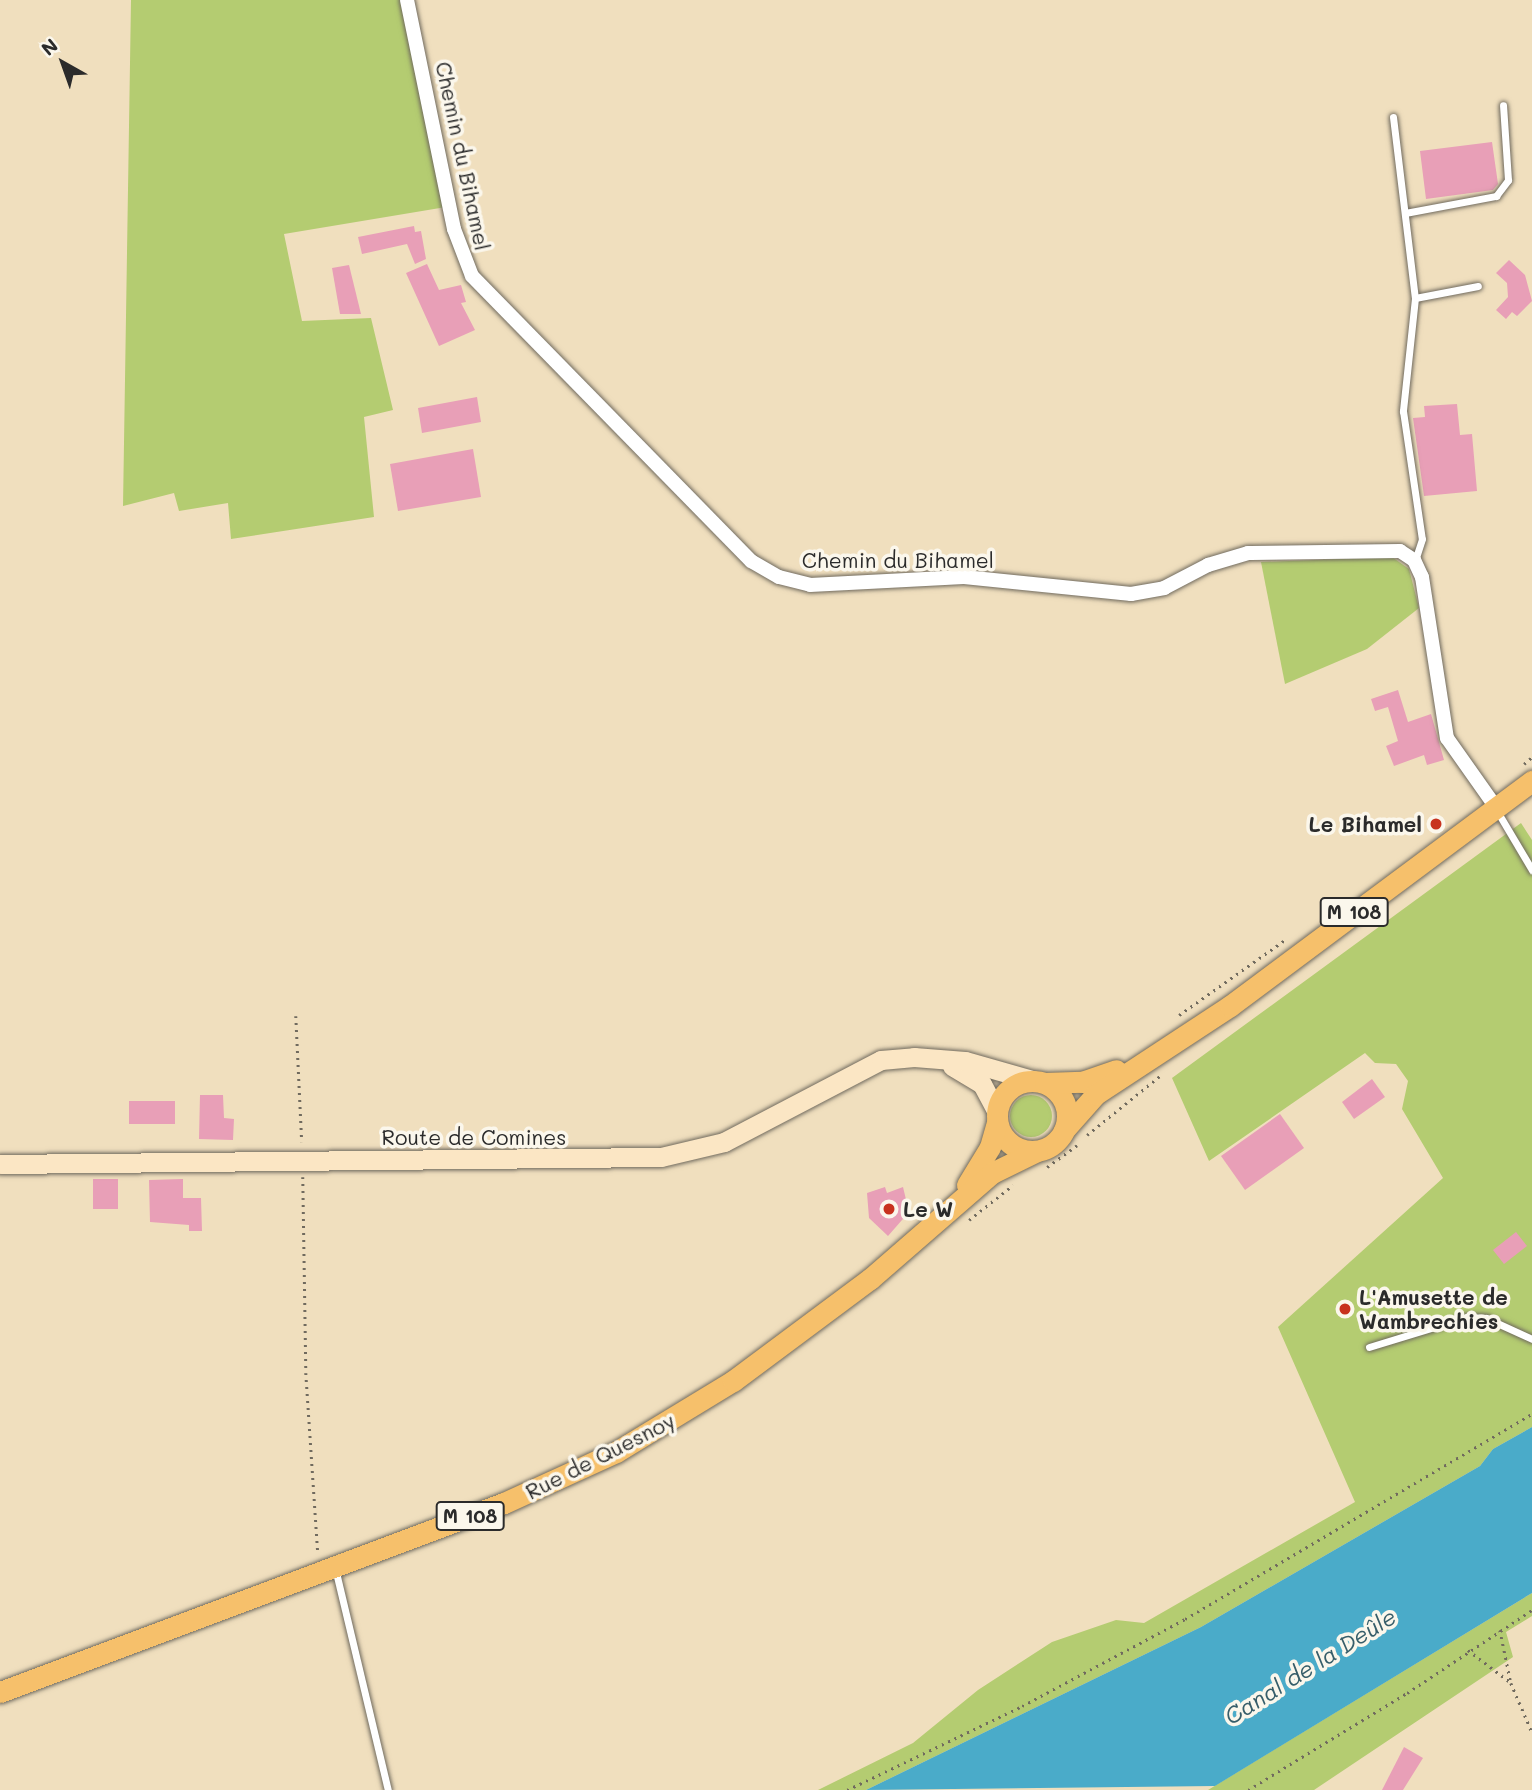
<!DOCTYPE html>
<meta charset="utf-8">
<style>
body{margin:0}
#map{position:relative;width:1532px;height:1790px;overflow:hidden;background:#f0dfbe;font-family:Mali,sans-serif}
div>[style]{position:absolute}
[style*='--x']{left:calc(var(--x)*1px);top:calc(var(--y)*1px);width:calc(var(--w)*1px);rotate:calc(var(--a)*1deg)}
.green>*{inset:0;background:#b4cc71}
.round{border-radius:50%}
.water>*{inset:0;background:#4aabc9}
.building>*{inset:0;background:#e89fb7}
.path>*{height:2.5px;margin-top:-1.25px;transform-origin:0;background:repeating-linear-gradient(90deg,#706a5e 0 2px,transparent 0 7px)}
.roads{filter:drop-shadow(0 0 2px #706a5e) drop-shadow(0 0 2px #706a5e)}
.lane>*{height:7px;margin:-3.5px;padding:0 3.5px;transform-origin:3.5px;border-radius:3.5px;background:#fff}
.street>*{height:14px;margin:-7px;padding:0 7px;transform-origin:7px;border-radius:7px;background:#fff}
.secondary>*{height:19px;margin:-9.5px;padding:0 9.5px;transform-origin:9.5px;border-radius:9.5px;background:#fbe6c4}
.primary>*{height:21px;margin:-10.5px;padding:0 10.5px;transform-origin:10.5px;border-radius:10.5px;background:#f6c06b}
.primary>.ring{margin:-10.5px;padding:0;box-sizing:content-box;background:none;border:21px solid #f6c06b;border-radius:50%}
.dots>*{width:19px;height:19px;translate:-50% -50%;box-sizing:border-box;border:4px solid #fbf7ec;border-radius:50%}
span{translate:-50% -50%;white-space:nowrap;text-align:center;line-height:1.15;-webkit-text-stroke:7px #fbf7ec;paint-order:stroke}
.shield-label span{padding:2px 5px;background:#fbf7ec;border:2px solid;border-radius:5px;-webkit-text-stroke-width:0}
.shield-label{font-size:19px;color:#2b2b2b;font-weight:700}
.street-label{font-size:21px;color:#2b2b2b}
.poi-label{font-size:21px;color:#2b2b2b;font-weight:700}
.right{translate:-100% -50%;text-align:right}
.left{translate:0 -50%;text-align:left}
.water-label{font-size:23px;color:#375e6a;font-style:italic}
.north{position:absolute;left:28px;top:28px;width:70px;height:70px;-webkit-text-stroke:5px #fbf7ec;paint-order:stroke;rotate:320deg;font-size:19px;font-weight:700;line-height:28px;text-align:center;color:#2b2b2b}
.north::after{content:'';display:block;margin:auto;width:24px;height:32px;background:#2b2b2b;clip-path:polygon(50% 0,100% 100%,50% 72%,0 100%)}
</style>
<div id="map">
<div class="green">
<i style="clip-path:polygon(131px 0,401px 0,446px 207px,284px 234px,302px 321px,371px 318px,393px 410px,364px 417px,374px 517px,231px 539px,228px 503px,179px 511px,174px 493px,123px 506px)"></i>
<i style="clip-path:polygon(1392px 557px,1409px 569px,1419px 608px,1367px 649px,1285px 684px,1261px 562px)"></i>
<i style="clip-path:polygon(1521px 823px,1532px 840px,1532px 1427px,1493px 1449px,1480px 1466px,1201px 1627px,866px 1790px,818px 1790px,913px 1743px,978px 1690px,1052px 1642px,1116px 1620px,1144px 1623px,1355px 1502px,1278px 1327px,1443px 1178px,1402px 1109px,1408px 1081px,1396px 1064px,1375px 1063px,1365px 1053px,1209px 1161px,1172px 1078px)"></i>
<i class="round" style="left:1010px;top:1095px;width:42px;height:42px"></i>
<i style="clip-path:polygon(1532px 1593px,1532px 1616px,1506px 1632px,1513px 1657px,1314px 1790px,1208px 1790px)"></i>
</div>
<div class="water">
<i style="clip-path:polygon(1532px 1427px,1532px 1593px,1215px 1786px,866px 1790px,1201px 1627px,1480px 1466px,1493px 1449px)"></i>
</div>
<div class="building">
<i style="clip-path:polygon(1492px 142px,1498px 184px,1493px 190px,1426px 199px,1420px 151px)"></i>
<i style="clip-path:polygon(414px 226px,415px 232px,421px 231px,426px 259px,415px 264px,407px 244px,362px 254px,358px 237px)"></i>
<i style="clip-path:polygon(1509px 260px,1525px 275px,1532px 301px,1517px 316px,1512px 312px,1506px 319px,1496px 310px,1508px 297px,1507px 283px,1496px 273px)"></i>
<i style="clip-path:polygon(427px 264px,439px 290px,461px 285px,466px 302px,461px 303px,475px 330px,439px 346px,406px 273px)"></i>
<i style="clip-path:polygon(349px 265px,361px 314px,340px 314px,332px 268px)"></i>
<i style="clip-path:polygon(477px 397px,481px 422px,422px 433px,418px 408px)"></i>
<i style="clip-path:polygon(1457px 404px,1460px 435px,1472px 434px,1477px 491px,1424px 496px,1413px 418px,1425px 417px,1424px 406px)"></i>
<i style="clip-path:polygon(473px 449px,481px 497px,398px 511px,390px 464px)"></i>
<i style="clip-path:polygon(1398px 690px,1408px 722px,1431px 714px,1444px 760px,1427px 765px,1424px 755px,1394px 766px,1386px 746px,1398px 741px,1388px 707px,1375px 711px,1371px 699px)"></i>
<i style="clip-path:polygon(1372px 1079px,1385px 1097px,1354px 1119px,1342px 1102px)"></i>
<i style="clip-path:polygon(200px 1095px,223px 1095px,224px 1118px,234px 1119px,233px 1140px,199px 1139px)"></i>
<i style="clip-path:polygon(129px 1101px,175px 1101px,175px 1124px,129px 1124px)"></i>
<i style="clip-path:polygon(1280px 1114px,1304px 1148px,1245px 1190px,1221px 1156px)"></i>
<i style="clip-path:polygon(93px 1179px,118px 1179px,118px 1209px,93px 1209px)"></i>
<i style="clip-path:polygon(183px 1179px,183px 1198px,201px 1198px,202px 1231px,189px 1231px,189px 1225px,150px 1222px,149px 1180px)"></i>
<i style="clip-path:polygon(885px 1187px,887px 1193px,903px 1187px,909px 1212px,888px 1236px,869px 1218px,867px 1193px)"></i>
<i style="clip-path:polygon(1516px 1232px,1527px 1246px,1504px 1264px,1493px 1250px)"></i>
<i style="clip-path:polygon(1404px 1747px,1423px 1758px,1403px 1790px,1382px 1790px)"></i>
</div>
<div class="path">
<i style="--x:1524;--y:764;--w:11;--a:-41"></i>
<i style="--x:1179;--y:1015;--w:130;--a:-35.3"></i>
<i style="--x:296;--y:1016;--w:126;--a:87.3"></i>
<i style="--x:1087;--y:1135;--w:95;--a:-39"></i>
<i style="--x:1047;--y:1167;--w:37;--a:-36"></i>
<i style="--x:303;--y:1177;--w:196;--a:89.1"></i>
<i style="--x:306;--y:1373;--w:182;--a:86.2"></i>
<i style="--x:969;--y:1220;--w:56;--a:-38.5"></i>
<i style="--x:1500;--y:1630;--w:54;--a:78.3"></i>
<i style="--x:1511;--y:1683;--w:53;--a:66.8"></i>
<i style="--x:1468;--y:1650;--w:53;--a:37.3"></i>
<i style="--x:847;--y:1790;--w:194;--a:-25.6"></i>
<i style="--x:1022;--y:1706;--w:185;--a:-28.1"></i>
<i style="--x:1185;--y:1619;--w:403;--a:-30.6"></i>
<i style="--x:1248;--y:1790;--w:186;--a:-31.4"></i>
<i style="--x:1407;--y:1693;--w:150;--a:-33.6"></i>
</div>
<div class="roads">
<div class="lane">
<i style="--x:1393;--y:117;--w:182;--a:83.1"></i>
<i style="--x:1415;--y:298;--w:114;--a:96.1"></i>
<i style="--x:1403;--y:411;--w:129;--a:81.6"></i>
<i style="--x:1422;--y:539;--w:22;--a:108"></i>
<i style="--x:1405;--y:213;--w:93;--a:-10.6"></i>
<i style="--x:1496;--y:196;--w:20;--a:-53"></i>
<i style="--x:1508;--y:180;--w:75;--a:-93.8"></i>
<i style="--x:1415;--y:298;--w:64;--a:-10.8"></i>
<i style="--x:1497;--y:811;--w:69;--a:59.3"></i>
<i style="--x:1369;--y:1347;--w:102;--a:-17"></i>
<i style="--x:1467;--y:1317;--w:19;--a:3"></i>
<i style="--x:1486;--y:1318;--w:51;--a:24.5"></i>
<i style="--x:335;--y:1568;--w:228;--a:76.6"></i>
</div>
<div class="street">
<i style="--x:407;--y:0;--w:234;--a:78.4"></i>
<i style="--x:454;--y:229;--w:50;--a:69"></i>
<i style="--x:472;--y:276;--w:399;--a:45.6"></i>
<i style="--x:751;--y:561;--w:32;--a:30"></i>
<i style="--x:779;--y:577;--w:32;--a:14"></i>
<i style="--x:810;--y:585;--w:154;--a:-3"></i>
<i style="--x:964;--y:577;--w:168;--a:5.8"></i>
<i style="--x:1131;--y:594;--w:34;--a:-10"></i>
<i style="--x:1164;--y:588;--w:50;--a:-27.6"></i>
<i style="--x:1208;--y:565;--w:42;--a:-16.7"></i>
<i style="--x:1248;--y:553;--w:152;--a:-0.8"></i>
<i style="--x:1400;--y:551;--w:17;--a:33"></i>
<i style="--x:1414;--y:560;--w:19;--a:65"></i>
<i style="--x:1422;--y:577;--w:163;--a:81.2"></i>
<i style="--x:1447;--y:738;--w:83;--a:54.8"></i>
</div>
<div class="secondary">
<i style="--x:952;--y:1066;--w:35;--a:31"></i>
<i style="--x:982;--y:1084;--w:32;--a:62"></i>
<i style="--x:0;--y:1164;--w:661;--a:-0.61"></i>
<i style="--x:661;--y:1157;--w:65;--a:-13.4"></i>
<i style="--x:724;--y:1142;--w:177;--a:-27.6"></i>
<i style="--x:881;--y:1060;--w:33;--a:-5"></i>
<i style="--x:914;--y:1057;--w:51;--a:4.5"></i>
<i style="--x:965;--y:1061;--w:73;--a:15.9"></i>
</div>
<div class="primary">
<i class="ring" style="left:997px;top:1081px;width:49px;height:49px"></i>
<i style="--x:1045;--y:1083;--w:37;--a:-2"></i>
<i style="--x:1082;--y:1082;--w:36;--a:-19"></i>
<i style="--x:1064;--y:1130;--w:48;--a:-48.4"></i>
<i style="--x:1096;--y:1094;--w:160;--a:-33.3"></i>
<i style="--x:1230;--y:1006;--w:377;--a:-36.7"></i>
<i style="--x:967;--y:1185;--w:44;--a:-58.8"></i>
<i style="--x:990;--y:1147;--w:26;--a:-74"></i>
<i style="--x:0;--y:1692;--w:538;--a:-20.56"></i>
<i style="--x:504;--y:1503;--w:123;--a:-24.5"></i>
<i style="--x:616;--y:1452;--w:137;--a:-31.3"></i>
<i style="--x:733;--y:1381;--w:171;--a:-36.7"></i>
<i style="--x:870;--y:1279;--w:162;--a:-41"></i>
<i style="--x:992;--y:1173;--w:50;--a:-26.1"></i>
</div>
</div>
<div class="dots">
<i style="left:1436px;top:824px;background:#c8321e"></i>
<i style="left:889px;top:1209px;background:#c8321e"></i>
<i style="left:1345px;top:1309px;background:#c8321e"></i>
</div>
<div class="shield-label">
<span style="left:1354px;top:912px">M 108</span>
<span style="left:470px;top:1516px">M 108</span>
</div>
<div class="street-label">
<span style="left:463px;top:156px;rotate:78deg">Chemin du Bihamel</span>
<span style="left:898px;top:560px">Chemin du Bihamel</span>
<span style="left:474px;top:1137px">Route de Comines</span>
<span style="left:600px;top:1456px;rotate:-27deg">Rue de Quesnoy</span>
</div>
<div class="poi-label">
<span class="right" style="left:1422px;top:824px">Le Bihamel</span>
<span class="left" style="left:903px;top:1209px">Le W</span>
<span class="left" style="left:1359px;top:1309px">L'Amusette de<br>Wambrechies</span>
</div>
<div class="water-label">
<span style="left:1310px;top:1666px;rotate:-32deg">Canal de la Deûle</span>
</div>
<div class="north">N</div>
</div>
